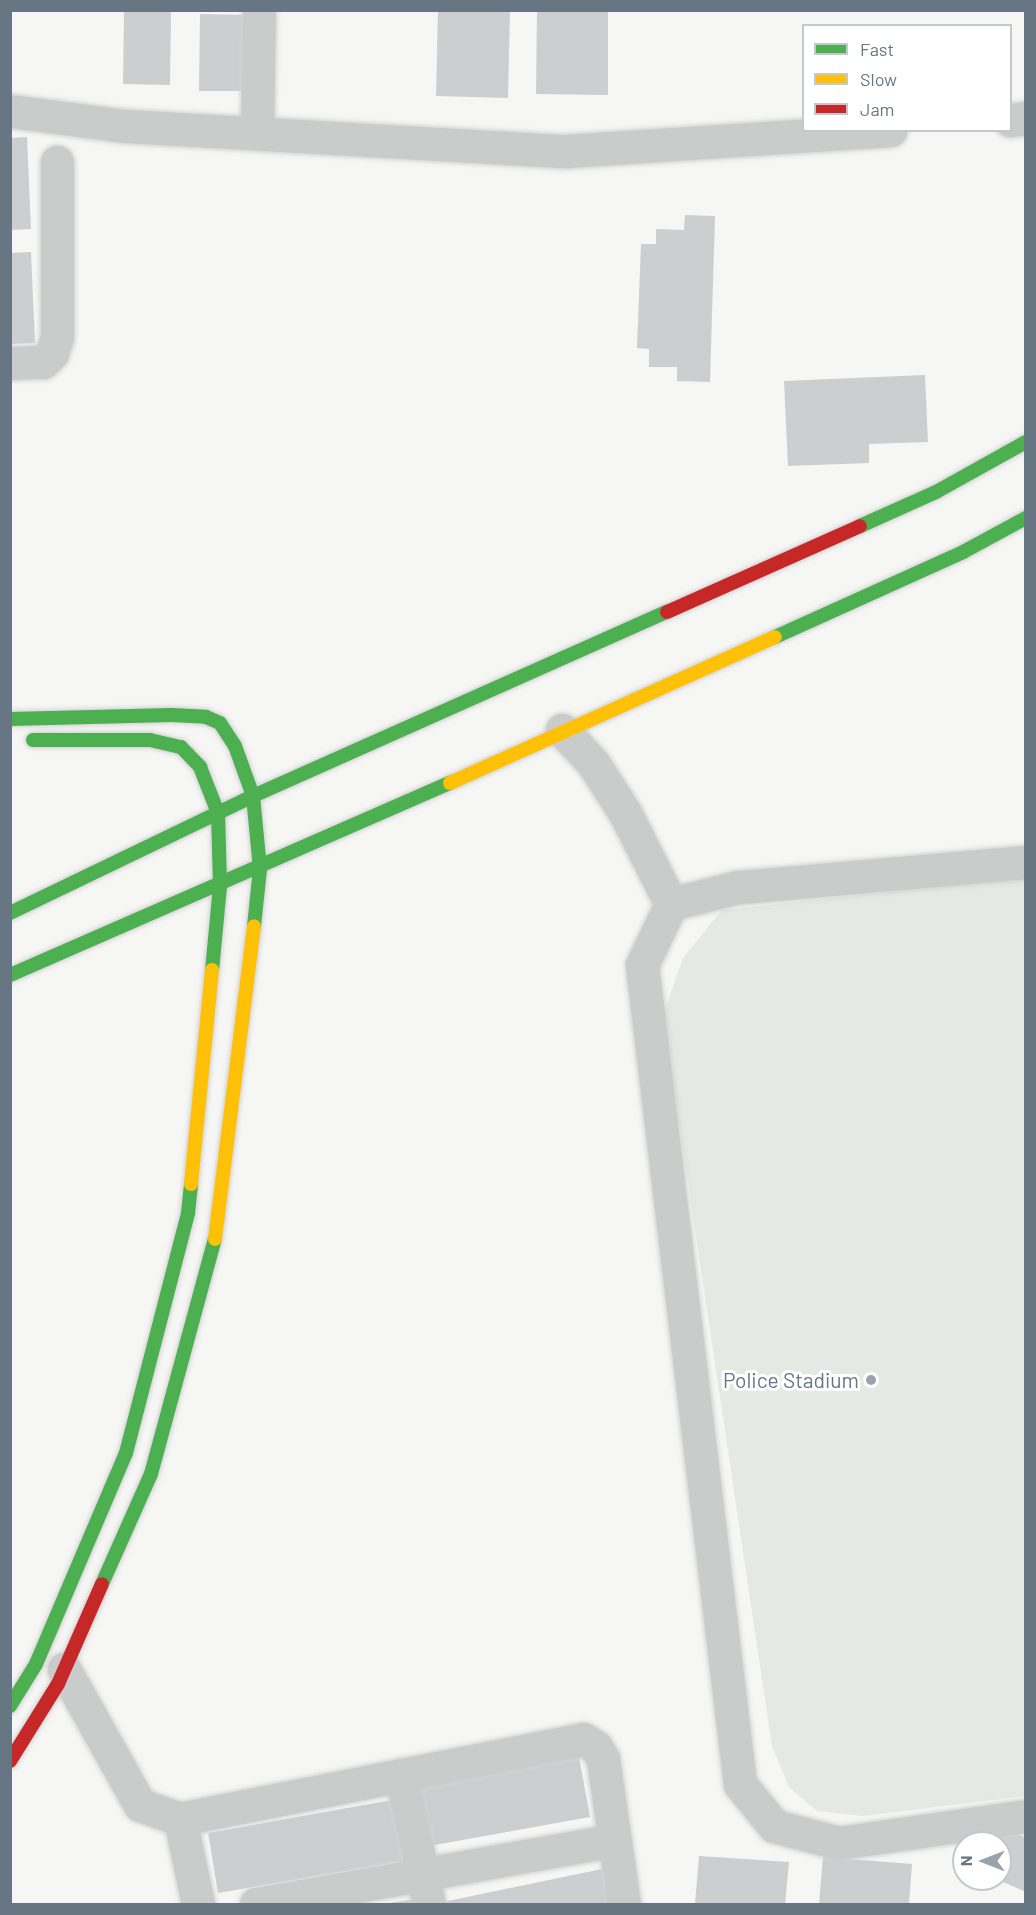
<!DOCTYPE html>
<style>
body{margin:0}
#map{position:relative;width:1036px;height:1915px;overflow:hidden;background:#f6f6f5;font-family:Barlow,sans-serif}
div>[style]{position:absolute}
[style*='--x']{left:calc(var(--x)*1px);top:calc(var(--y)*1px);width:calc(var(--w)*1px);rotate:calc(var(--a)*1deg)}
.green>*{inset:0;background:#e6e8e3}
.building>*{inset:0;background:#cdcecf}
.roads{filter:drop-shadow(0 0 2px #d2d2d3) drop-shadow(0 0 2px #d2d2d3)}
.street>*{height:33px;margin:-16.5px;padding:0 16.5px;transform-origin:16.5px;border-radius:16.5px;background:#cacccc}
.fast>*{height:14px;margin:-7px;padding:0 7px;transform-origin:7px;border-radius:7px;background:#4caf50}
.slow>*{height:14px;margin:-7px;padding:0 7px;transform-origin:7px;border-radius:7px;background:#ffc107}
.jam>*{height:14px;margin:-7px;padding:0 7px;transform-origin:7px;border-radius:7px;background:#c62828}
.dots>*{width:16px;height:16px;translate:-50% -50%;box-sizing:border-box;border:3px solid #fff;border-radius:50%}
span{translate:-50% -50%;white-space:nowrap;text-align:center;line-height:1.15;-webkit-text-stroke:6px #fff;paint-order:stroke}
.poi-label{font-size:21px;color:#677683}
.right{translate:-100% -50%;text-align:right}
.frame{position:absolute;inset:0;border:12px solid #677683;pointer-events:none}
.legend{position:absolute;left:802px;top:24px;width:210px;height:108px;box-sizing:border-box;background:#fff;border:2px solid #c2c8cd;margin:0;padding:8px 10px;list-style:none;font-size:18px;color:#677683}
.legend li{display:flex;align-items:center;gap:12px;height:30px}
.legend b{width:30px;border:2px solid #c2c8cd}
.north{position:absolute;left:952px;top:1831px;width:60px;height:60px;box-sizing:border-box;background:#fff;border:2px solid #c2c8cd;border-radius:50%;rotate:270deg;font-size:16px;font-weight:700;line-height:24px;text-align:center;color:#677683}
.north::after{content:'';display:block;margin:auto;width:21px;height:27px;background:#99a3ab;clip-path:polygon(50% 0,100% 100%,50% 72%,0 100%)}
</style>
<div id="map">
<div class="green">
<i style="clip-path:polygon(1025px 877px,1025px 1796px,863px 1816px,817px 1811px,789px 1787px,772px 1746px,663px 1015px,683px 958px,722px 910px)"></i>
</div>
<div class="building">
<i style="clip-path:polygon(124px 10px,171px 10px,170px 85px,123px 84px)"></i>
<i style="clip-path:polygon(438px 10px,510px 10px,508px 98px,436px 96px)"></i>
<i style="clip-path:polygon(537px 10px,608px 10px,608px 95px,536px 94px)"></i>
<i style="clip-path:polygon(200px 14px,247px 15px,245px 91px,199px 91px)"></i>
<i style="clip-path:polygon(27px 137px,31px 229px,10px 230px,10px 138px)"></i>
<i style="clip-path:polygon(685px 215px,715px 216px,710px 382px,677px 381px,677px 367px,649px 367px,649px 349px,637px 348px,641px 244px,656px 244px,656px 229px,684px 230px)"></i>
<i style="clip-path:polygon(31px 252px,35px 343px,10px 344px,10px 253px)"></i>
<i style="clip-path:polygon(925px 375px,928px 442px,869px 444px,869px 463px,788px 466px,784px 381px)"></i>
<i style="clip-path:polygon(578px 1752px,590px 1817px,429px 1846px,419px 1785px)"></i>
<i style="clip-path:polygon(392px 1800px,402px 1861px,218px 1893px,208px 1833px)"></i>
<i style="clip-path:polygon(993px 1824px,1026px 1838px,1026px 1892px,996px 1879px,1000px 1879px,1000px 1843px,985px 1843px)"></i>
<i style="clip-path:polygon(699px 1856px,789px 1862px,785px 1904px,695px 1904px)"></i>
<i style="clip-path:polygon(823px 1857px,912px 1864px,909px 1904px,819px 1904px)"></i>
<i style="clip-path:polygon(602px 1869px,608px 1904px,443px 1904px,443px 1902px)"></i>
<i style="clip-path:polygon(415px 1899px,416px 1904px,390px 1904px,389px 1903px)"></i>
</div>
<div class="roads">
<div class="street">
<i style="--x:10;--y:111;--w:117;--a:7.4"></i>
<i style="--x:126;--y:126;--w:441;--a:3.3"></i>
<i style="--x:566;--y:151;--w:325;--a:-3.7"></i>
<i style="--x:1010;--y:120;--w:16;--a:-7"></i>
<i style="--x:257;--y:133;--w:123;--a:-89.1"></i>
<i style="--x:10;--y:363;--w:33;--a:-2"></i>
<i style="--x:43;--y:362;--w:13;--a:-45"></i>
<i style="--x:52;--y:353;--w:17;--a:-73"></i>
<i style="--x:57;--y:337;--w:175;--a:-90"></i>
<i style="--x:562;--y:730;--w:45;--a:46.8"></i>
<i style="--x:593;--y:763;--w:59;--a:57.4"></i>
<i style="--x:625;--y:813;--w:102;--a:63.2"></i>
<i style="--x:1026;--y:862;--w:289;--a:175"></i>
<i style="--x:738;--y:887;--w:69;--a:165.8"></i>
<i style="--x:671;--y:904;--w:68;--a:115.4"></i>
<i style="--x:642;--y:965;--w:825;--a:83.18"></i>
<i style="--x:740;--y:1784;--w:54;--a:51"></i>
<i style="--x:774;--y:1826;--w:67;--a:14.7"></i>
<i style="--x:839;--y:1843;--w:189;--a:-8.2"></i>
<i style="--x:64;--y:1669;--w:156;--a:60.8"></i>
<i style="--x:140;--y:1805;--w:42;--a:19.3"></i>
<i style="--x:180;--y:1819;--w:411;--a:-11.2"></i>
<i style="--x:583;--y:1739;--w:15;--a:32"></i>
<i style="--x:596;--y:1747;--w:14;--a:60"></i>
<i style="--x:603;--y:1759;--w:147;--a:81.8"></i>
<i style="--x:401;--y:1775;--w:132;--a:77.8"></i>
<i style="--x:180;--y:1819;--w:87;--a:78"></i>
<i style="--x:256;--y:1904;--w:364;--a:-10.1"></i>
</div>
<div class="fast">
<i style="--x:860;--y:526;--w:83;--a:-24.1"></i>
<i style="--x:936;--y:492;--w:103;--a:-29.1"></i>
<i style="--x:775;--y:637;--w:206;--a:-24.3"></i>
<i style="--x:963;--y:552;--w:72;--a:-28.4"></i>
<i style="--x:10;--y:719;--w:162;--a:-1.4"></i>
<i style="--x:172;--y:715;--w:34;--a:3"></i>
<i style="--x:206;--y:717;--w:15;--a:23"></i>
<i style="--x:220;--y:723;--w:27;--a:57"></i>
<i style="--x:235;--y:746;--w:53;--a:70.2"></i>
<i style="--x:253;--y:796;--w:73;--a:84.5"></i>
<i style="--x:260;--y:869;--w:57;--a:96"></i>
<i style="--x:33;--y:740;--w:117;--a:0"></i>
<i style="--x:150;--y:740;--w:32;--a:13"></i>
<i style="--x:181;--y:747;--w:28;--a:46"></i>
<i style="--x:200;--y:767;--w:49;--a:68.6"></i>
<i style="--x:218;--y:813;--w:73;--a:88.4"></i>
<i style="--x:220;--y:886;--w:84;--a:95.4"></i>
<i style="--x:10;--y:913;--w:270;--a:-25.7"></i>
<i style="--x:253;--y:796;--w:453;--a:-24"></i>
<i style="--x:10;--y:975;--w:480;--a:-23.6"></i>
<i style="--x:102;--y:1584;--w:120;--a:-66"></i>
<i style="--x:151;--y:1474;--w:244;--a:-74.8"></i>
<i style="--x:10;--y:1706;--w:49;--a:-58.2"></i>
<i style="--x:36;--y:1664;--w:229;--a:-66.9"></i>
<i style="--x:126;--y:1453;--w:248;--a:-75.5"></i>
<i style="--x:188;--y:1213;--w:29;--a:-84"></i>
</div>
<div class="slow">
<i style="--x:450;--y:783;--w:356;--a:-24.2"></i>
<i style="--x:191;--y:1184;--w:215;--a:-84.4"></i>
<i style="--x:215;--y:1239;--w:315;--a:-82.9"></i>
</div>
<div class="jam">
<i style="--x:667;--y:612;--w:211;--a:-24"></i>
<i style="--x:10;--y:1761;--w:91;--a:-58.1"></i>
<i style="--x:58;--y:1684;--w:109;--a:-66.3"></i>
</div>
</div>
<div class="dots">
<i style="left:871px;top:1380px;background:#99a3ab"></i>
</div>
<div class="poi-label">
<span class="right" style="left:859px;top:1380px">Police Stadium</span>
</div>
<div class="frame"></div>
<ul class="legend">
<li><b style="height:8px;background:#4caf50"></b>Fast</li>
<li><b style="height:8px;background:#ffc107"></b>Slow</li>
<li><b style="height:8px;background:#c62828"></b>Jam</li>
</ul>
<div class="north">N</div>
</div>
